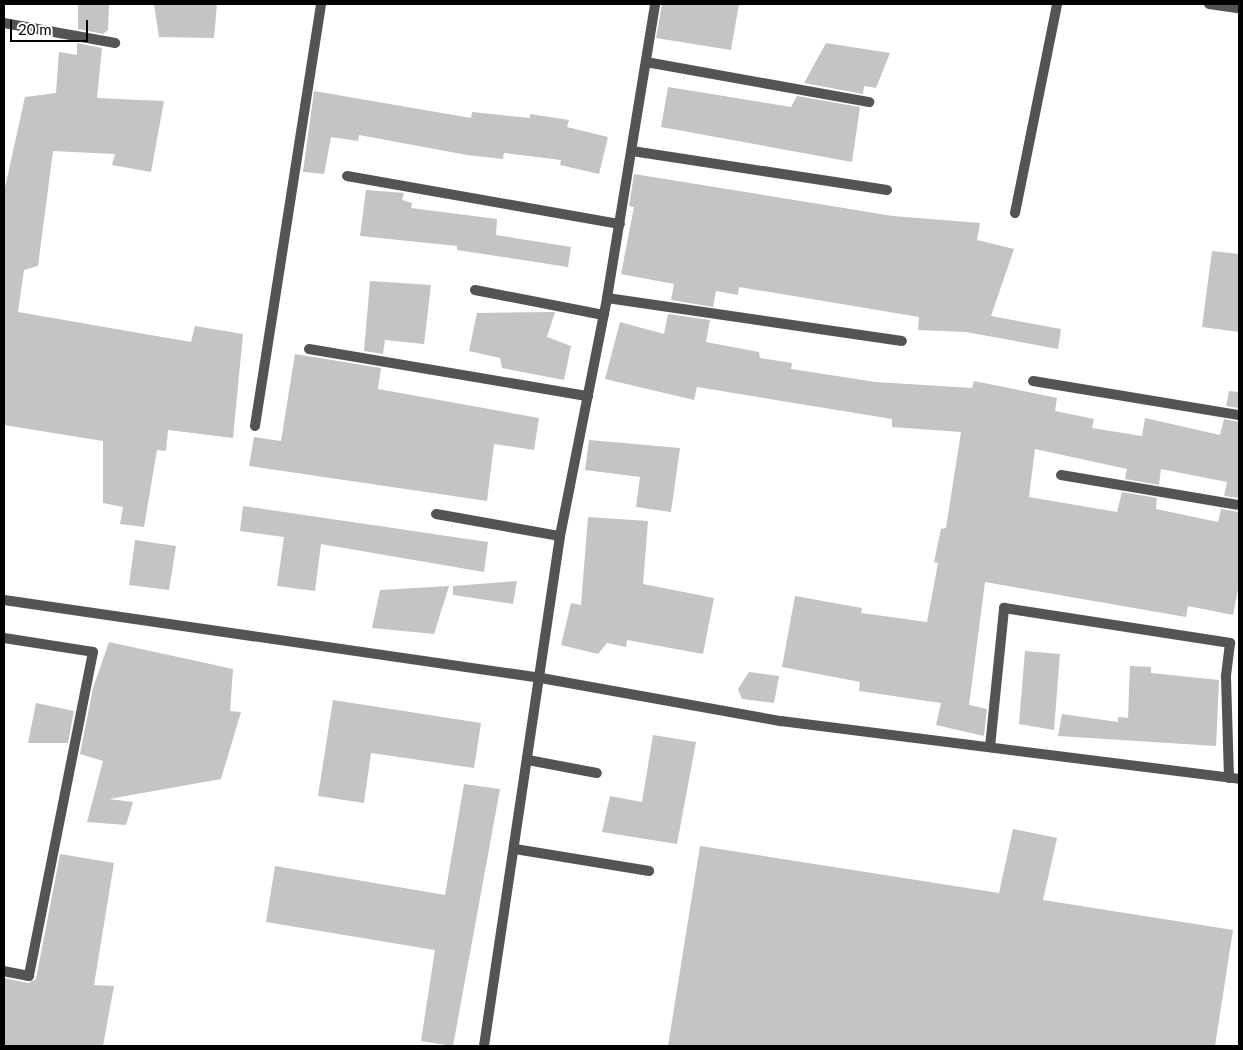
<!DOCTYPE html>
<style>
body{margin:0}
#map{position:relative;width:1243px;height:1050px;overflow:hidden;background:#fff;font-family:Lato,sans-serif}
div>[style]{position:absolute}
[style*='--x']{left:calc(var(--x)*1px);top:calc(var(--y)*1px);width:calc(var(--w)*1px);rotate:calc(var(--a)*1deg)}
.building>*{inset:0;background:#c4c4c4}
.minor>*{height:10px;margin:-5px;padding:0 5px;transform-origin:5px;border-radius:5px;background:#545454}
.tertiary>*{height:10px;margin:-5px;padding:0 5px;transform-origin:5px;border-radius:5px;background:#545454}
span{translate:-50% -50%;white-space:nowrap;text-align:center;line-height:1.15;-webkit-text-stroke:4.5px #fff;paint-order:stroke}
.frame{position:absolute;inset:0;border:5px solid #000;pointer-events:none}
.scale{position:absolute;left:10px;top:20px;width:78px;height:22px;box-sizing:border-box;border:2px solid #000;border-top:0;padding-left:6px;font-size:15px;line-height:18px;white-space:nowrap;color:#000;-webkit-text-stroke:4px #fff;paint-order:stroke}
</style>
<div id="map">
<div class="building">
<i style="clip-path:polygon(78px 4px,109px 4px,108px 30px,103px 34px,78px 29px)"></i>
<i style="clip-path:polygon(154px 4px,217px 4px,214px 38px,159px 37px)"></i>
<i style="clip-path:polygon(662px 4px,739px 4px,731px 50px,656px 38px)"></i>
<i style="clip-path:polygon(77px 43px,102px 48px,97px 98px,164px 101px,151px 172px,112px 165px,115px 154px,53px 151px,38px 266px,24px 270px,18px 312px,191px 342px,195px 326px,243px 334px,233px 438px,168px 430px,166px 451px,157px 450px,144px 527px,120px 524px,123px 507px,103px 503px,103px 441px,4px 425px,4px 192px,25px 97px,56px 93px,59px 52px,77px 55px)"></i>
<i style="clip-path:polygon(826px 43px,890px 53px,876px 88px,864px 86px,863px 94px,804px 83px)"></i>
<i style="clip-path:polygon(668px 87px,791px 107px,797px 96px,860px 107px,852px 162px,661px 127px)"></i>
<i style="clip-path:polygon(314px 91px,471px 118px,472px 112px,530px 118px,530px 114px,569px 120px,567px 127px,608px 137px,599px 174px,560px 165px,561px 160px,504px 153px,503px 159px,467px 155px,359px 135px,358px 141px,331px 137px,324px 174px,303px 172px)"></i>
<i style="clip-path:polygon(634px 174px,893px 216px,980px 223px,977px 240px,1014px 249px,991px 316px,1061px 329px,1058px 349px,966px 332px,918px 330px,919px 317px,739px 287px,738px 295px,716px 291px,713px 307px,671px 300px,674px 284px,621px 274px,634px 207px,629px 206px)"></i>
<i style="clip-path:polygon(366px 190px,404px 193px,402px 200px,412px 203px,411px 208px,497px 219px,496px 235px,571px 247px,568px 267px,457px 250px,457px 246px,360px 236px)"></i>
<i style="clip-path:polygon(1212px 251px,1239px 254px,1239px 332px,1202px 327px)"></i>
<i style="clip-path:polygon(370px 281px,431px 285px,424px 344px,385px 340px,383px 354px,364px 351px)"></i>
<i style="clip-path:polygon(555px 312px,547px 337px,571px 346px,564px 380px,502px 368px,500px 358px,469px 351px,477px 313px)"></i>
<i style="clip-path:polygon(668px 314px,710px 320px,706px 342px,759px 352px,760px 358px,792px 363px,791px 369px,876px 382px,972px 388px,974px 381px,1009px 388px,1057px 398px,1055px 411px,1094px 419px,1092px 428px,1142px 436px,1145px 418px,1220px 435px,1224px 419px,1239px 422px,1239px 498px,1224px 496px,1227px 482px,1161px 469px,1159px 485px,1125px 479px,1127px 469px,1035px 449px,1029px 497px,1117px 512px,1122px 492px,1157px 498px,1156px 509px,1218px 522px,1221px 509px,1239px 512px,1239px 585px,1233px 615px,1188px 606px,1186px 617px,985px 582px,969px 705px,987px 709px,984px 736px,936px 725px,941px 703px,859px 691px,860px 682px,782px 667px,795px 596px,862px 608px,861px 613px,927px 622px,938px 563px,934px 562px,941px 529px,946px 528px,961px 432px,892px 427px,892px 419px,697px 387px,694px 400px,605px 379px,620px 322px,664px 334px)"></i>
<i style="clip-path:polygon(295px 354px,381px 368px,378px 389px,539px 418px,534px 450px,494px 444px,487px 501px,249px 466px,254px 437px,281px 441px)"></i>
<i style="clip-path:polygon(1229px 391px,1239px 392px,1239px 408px,1226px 406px)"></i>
<i style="clip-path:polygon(589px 440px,680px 448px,671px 512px,636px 507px,640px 477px,585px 470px)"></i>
<i style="clip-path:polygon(243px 506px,488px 542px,484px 572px,321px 544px,315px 591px,277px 586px,284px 537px,240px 531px)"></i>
<i style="clip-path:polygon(588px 517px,648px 521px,643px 584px,714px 598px,703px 654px,627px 640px,626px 647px,607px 643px,598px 654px,561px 645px,571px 603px,581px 605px)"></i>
<i style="clip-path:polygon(135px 540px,176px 546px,169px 590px,129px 585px)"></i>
<i style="clip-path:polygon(517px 581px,513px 604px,453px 595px,453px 586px)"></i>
<i style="clip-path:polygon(449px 586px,434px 634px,372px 628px,380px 590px)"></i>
<i style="clip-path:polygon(109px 642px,233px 669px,230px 711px,241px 712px,221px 779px,109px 799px,133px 802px,126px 825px,87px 822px,103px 761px,80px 754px,93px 688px)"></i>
<i style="clip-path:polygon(1025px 651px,1060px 654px,1054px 730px,1019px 724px)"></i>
<i style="clip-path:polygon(1130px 666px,1151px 667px,1151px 673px,1219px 680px,1216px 746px,1058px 736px,1062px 714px,1118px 722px,1118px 717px,1128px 718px)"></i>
<i style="clip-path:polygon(749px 672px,779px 676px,774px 703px,742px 699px,738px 689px)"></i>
<i style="clip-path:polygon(333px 700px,481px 723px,474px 768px,371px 753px,364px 803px,318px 796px)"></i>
<i style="clip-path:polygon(36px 703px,74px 711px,68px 743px,28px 743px)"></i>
<i style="clip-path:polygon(653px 735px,696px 742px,677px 844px,602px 832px,610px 796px,642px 802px)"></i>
<i style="clip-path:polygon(464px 784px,500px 789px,453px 1046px,421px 1041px,435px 950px,266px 922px,275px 866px,445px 895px)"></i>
<i style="clip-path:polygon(1013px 829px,1057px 838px,1043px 900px,1233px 930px,1215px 1046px,668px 1046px,700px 846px,999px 893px)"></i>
<i style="clip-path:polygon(60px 854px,114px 863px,94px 985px,114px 986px,103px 1046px,4px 1046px,4px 978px,28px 983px,36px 979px)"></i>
</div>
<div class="minor">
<i style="--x:1209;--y:4;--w:30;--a:8"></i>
<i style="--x:4;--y:23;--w:113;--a:10.2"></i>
<i style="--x:646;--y:62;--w:227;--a:10.2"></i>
<i style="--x:632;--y:151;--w:258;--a:8.7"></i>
<i style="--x:347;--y:176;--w:277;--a:10"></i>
<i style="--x:1015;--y:213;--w:213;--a:-78.6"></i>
<i style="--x:475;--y:290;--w:131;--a:11"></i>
<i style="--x:607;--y:298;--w:298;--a:8.3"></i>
<i style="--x:309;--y:349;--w:283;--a:9.6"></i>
<i style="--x:1033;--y:381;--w:209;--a:9.4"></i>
<i style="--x:255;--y:426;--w:427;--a:-81.1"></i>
<i style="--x:1061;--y:475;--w:181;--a:9.6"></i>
<i style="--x:436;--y:514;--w:126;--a:10.1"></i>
<i style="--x:4;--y:638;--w:90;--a:8.9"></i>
<i style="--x:93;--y:652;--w:330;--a:101.2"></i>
<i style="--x:29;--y:976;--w:25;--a:-169"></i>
<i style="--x:990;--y:747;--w:140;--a:-84.2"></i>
<i style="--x:1004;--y:608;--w:229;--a:8.8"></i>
<i style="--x:1230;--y:643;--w:34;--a:97"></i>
<i style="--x:1226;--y:677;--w:101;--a:88.3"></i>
<i style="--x:528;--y:760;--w:70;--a:10.7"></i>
<i style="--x:515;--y:849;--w:136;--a:9.3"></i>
<i style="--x:484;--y:1046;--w:516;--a:-81.52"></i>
<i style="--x:560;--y:536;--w:243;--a:-78.8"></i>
<i style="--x:607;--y:298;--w:298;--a:-80.7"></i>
</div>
<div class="tertiary">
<i style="--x:4;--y:600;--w:543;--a:8.26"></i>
<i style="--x:541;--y:678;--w:244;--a:10.2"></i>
<i style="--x:781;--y:721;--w:462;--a:7.2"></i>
</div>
<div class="frame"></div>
<div class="scale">20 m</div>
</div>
